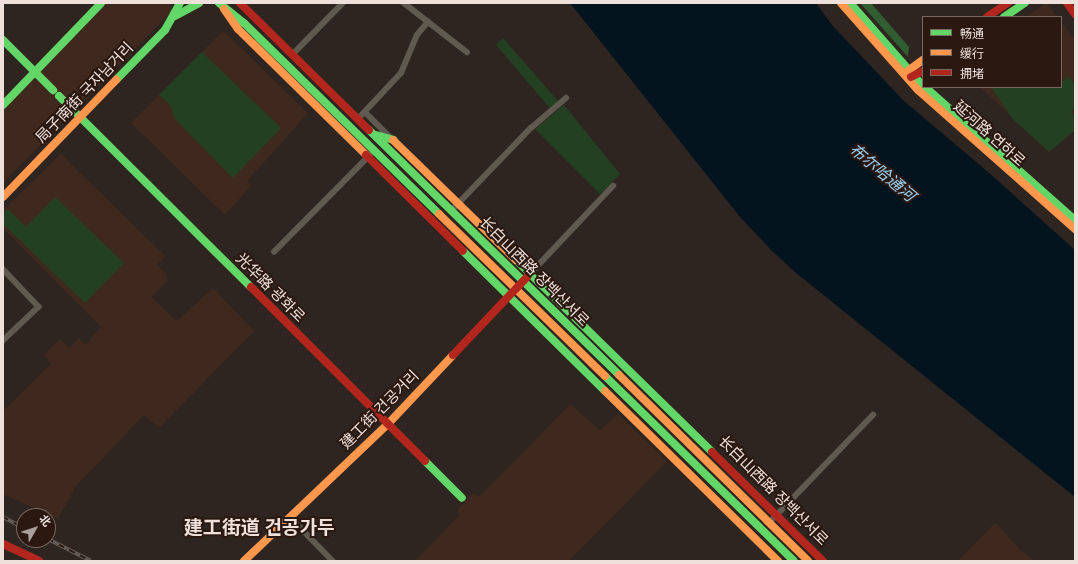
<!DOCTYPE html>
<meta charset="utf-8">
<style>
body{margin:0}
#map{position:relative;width:1078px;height:564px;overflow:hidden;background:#2f2520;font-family:Karla,"Noto Sans SC","Noto Sans KR",sans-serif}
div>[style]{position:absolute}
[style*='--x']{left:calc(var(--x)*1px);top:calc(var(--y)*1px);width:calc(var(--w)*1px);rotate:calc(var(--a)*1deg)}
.built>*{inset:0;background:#3f281e}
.green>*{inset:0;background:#234023}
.forest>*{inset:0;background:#305e32}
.water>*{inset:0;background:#04141e}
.street>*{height:5.5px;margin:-2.75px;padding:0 2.75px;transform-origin:2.75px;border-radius:2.75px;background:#5f5950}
.fast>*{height:8px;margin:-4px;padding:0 4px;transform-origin:4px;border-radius:4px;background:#63d668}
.slow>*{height:8px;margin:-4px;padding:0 4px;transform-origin:4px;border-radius:4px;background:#ff974d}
.jam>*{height:8px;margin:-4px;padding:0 4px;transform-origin:4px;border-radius:4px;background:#b3261e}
.rail>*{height:3.5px;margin-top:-1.75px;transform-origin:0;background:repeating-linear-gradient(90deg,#2a1811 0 6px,#665f59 0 12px);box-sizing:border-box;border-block:1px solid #665f59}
span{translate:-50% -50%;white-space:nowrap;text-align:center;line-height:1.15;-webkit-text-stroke:4px #2a1811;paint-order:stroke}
.street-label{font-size:15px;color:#eee0db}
.water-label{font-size:16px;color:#97d1f3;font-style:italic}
.district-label{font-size:19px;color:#eee0db;font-weight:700}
.frame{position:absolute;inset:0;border:4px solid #eee0db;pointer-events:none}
.legend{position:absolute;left:922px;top:16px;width:140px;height:72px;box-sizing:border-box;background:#2a1811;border:1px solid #786862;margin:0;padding:5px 7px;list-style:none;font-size:12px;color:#eee0db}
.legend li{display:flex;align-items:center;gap:8px;height:20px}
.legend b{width:20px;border:1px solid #786862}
.north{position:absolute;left:16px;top:508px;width:40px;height:40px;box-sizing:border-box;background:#2a1811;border:1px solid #786862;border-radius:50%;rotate:51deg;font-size:11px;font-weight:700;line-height:16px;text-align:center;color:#eee0db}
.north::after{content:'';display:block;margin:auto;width:14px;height:18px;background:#ab9f9a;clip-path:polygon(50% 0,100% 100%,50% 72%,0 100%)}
</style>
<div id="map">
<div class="built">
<i style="clip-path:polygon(105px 3px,170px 3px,171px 12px,3px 183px,3px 110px)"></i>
<i style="clip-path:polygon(1046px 3px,1057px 17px,1026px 17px)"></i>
<i style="clip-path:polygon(1061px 22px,1075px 41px,1075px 130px,1049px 152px,980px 87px,1061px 87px)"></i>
<i style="clip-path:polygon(223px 31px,308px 113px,247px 181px,251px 186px,225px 215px,131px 123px)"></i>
<i style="clip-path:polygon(61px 154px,165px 256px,157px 265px,167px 274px,167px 281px,151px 297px,177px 321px,213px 288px,254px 331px,159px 428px,144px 415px,76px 486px,58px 519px,3px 494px,3px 411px,51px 364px,44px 355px,60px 339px,69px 348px,79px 338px,85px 345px,101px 327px,3px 228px,3px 210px)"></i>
<i style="clip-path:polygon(571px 404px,600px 431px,618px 414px,667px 461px,569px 561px,415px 561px,460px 515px,457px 510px,474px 493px,479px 497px)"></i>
<i style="clip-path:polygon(994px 524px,997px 524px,1021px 551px,1035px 561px,958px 561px)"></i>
</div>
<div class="green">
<i style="clip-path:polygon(503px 38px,558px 101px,550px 108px,496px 45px)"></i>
<i style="clip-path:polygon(202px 52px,281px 128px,233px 178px,175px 119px,170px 105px,159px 95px)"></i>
<i style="clip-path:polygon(1069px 76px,1075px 85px,1075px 109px,1071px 112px,1075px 117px,1075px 130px,1049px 152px,1012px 118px,991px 87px,1061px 87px,1061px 82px)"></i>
<i style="clip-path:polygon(564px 105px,620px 174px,600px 194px,535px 129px)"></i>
<i style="clip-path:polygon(55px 197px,124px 263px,85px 303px,3px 224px,3px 214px,8px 209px,26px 227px)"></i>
</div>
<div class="forest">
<i style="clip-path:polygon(860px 3px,871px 3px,909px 47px,908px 57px)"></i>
</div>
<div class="water">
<i style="clip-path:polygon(570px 3px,816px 3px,832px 25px,904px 101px,987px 171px,1075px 250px,1075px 497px,796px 273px,771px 250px,740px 217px)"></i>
</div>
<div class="street">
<i style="--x:404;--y:3;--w:80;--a:37.9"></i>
<i style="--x:292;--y:55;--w:73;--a:-45.6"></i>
<i style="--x:365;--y:112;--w:37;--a:45"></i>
<i style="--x:358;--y:119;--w:63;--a:-46.9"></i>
<i style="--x:401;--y:73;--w:41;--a:-67.2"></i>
<i style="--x:417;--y:35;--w:17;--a:-50"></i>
<i style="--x:451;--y:211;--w:115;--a:-46.1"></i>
<i style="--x:531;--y:128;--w:46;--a:-40.6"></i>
<i style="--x:274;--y:252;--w:136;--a:-45.3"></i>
<i style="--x:3;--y:269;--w:52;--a:46.5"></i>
<i style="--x:39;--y:307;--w:50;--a:136.6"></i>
<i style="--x:530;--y:274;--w:121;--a:-46.7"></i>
<i style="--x:291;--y:518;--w:60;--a:45.7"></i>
<i style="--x:769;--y:523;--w:150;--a:-46.1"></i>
</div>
<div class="fast">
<i style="--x:219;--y:3;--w:32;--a:39"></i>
<i style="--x:244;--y:23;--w:273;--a:44.4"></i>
<i style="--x:850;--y:3;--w:111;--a:48.7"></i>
<i style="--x:175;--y:16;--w:27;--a:-28"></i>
<i style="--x:1004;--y:17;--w:25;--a:-34"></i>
<i style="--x:3;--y:40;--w:71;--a:45"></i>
<i style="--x:116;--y:80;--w:70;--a:-45.6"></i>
<i style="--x:165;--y:30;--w:31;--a:-61"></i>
<i style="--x:925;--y:87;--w:200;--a:41.6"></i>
<i style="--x:59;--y:96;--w:271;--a:44.9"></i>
<i style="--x:3;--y:105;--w:141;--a:-46.1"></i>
<i style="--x:369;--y:130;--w:350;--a:44.4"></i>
<i style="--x:376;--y:135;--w:18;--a:16"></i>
<i style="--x:463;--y:251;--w:199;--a:44.6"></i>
<i style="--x:516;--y:260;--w:274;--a:44.4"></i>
<i style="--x:605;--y:376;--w:264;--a:44.4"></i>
<i style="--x:425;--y:461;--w:52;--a:45"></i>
</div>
<div class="slow">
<i style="--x:841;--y:3;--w:116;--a:48.5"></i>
<i style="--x:918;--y:90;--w:210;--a:41.5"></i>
<i style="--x:224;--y:9;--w:24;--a:55"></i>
<i style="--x:238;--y:29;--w:180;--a:44.5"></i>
<i style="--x:907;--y:75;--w:5;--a:-68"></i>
<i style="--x:909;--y:70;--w:17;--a:-36"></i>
<i style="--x:393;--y:140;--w:172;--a:44.3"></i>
<i style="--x:3;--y:197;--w:163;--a:-46"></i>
<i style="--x:439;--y:214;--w:232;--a:44.3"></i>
<i style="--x:619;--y:375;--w:265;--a:44.5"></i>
<i style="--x:605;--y:391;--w:243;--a:44.5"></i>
<i style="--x:244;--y:561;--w:197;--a:-43.6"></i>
<i style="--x:387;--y:425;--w:96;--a:-46.7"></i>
</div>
<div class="jam">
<i style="--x:240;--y:3;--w:181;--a:44.6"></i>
<i style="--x:1067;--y:3;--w:14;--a:54"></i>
<i style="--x:987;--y:17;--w:25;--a:-34"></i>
<i style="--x:911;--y:77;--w:13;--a:-27"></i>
<i style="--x:366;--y:155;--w:136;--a:44.7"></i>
<i style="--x:251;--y:287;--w:246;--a:45"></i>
<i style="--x:453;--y:355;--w:108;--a:-46.5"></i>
<i style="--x:712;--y:452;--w:156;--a:44.5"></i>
<i style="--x:3;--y:544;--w:40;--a:25"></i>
</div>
<div class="rail">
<i style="--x:3;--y:517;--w:24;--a:28"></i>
<i style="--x:48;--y:539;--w:48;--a:27.1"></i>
</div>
<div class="street-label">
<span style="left:85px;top:93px;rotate:-46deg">局子南街 국자남거리</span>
<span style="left:989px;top:134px;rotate:42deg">延河路 연하로</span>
<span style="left:534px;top:272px;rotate:45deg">长白山西路 장백산서로</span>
<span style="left:270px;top:288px;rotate:45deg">光华路 광화로</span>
<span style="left:380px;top:410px;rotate:-45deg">建工街 건공거리</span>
<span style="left:773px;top:491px;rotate:45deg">长白山西路 장백산서로</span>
</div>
<div class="water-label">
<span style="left:882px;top:173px;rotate:40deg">布尔哈通河</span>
</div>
<div class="district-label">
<span style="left:259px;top:529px">建工街道 건공가두</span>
</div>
<div class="frame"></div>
<ul class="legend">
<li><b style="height:5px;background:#63d668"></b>畅通</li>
<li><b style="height:5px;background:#ff974d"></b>缓行</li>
<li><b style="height:5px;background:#b3261e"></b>拥堵</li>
</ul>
<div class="north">北</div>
</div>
